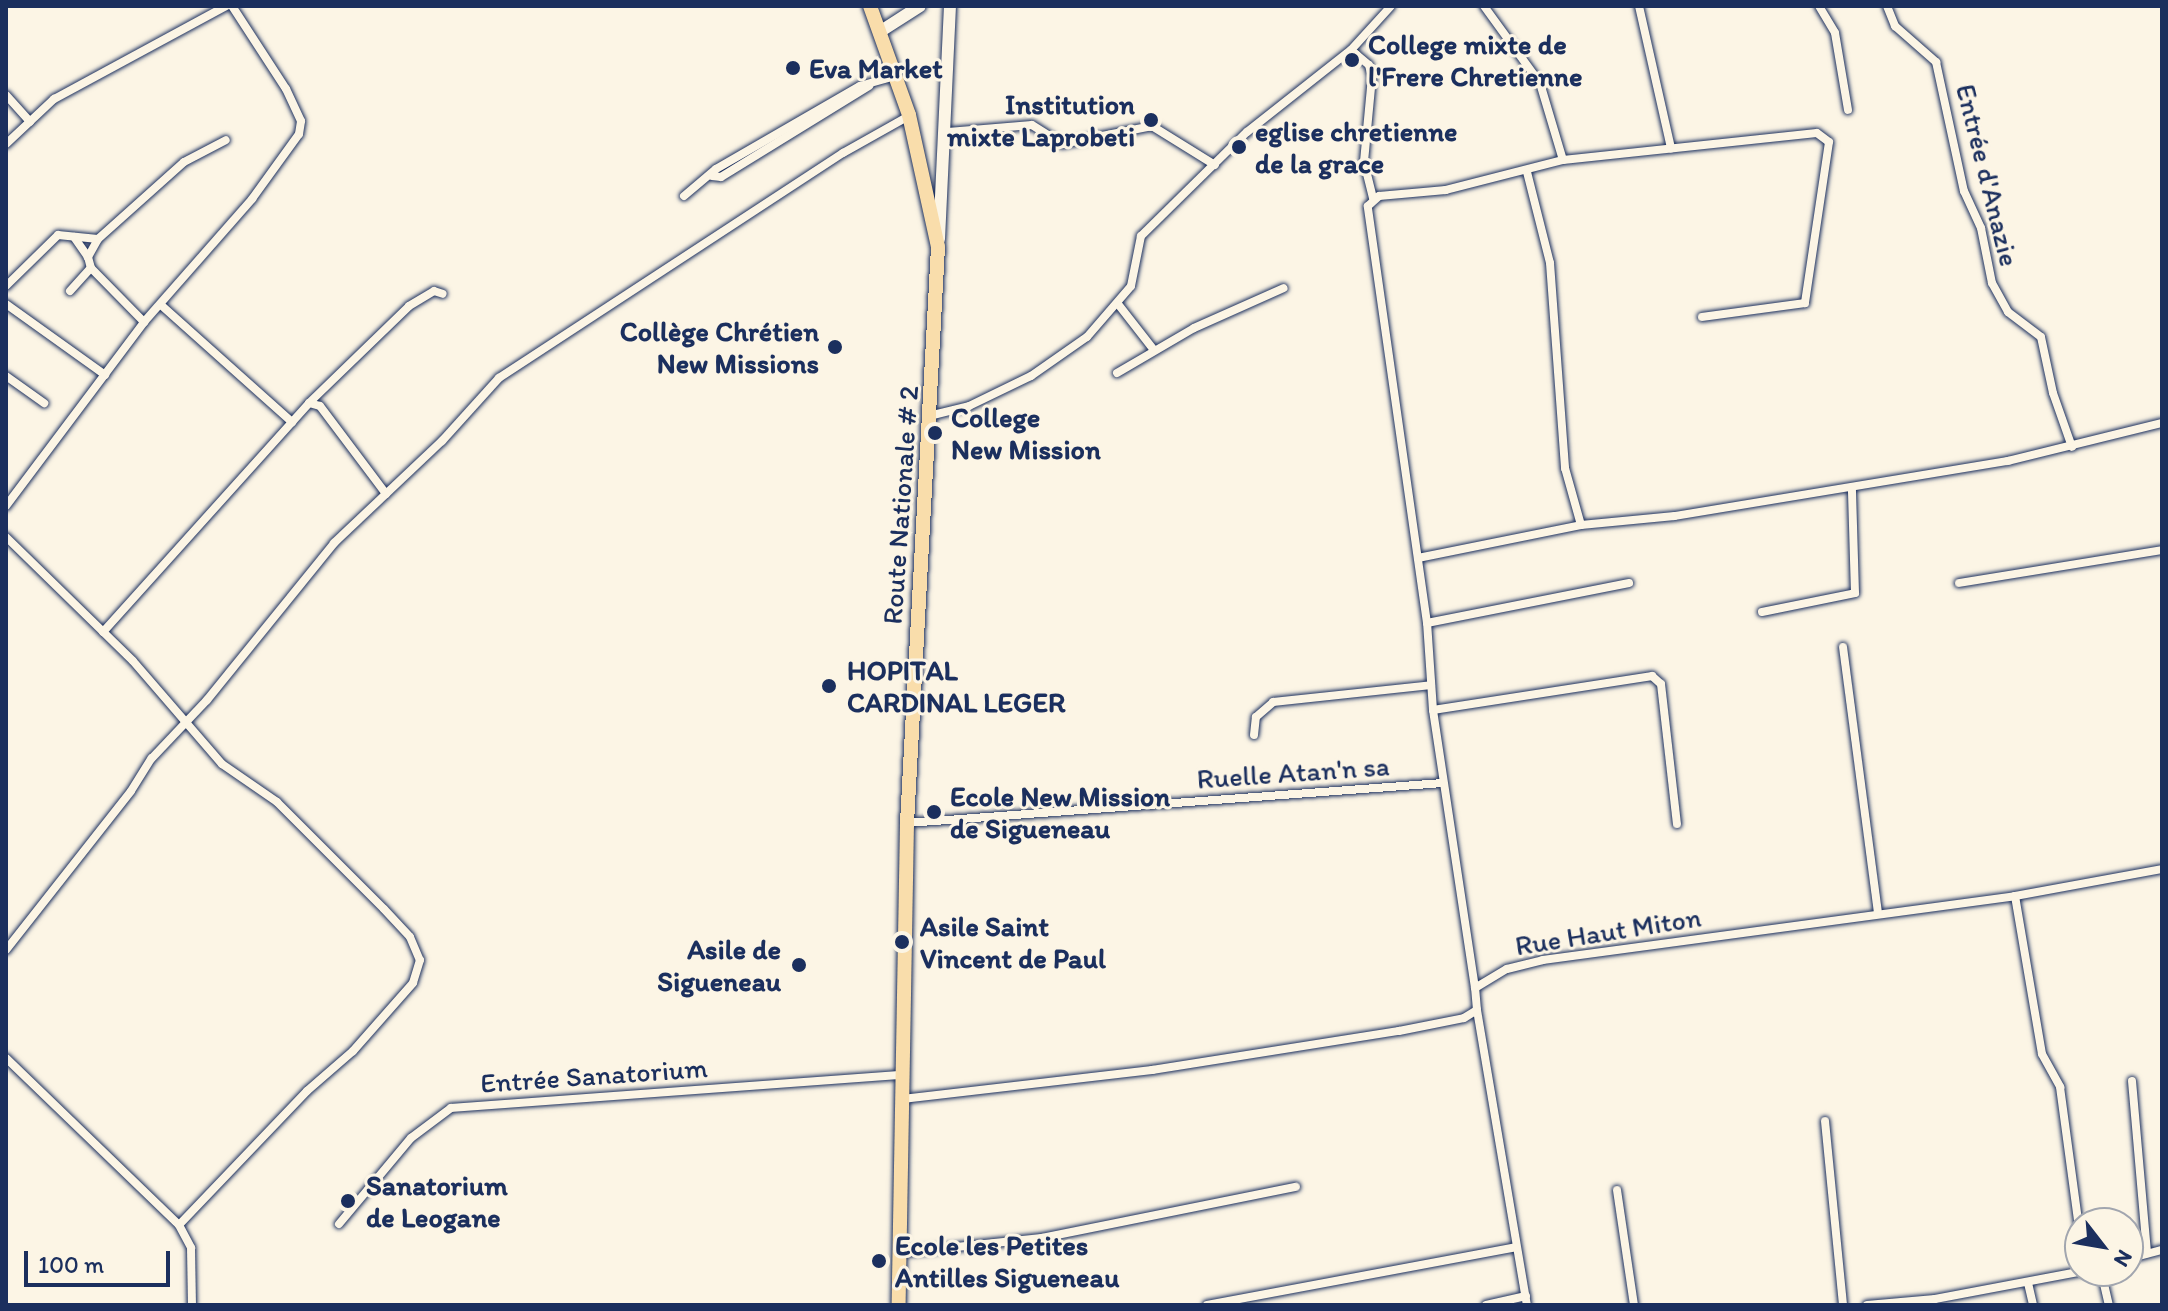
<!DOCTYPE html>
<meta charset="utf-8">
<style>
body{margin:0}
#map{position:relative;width:2168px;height:1311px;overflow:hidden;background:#fcf5e5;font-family:Itim,sans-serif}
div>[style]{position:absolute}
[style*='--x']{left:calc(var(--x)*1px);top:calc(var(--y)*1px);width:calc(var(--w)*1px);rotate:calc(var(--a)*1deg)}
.roads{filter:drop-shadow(0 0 2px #1b2f5e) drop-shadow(0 0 2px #1b2f5e)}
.minor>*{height:8px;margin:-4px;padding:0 4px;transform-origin:4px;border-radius:4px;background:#fcf5e5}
.secondary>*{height:12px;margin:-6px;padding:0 6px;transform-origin:6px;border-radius:6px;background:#fcf5e5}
.primary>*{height:14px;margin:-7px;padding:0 7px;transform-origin:7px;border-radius:7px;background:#f9ddab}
.dots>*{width:22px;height:22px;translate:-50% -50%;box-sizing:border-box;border:4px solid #fcf5e5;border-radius:50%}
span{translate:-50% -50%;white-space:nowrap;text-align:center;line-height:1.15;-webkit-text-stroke:6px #fcf5e5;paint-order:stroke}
.poi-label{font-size:28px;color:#1b2f5e;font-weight:700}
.left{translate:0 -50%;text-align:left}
.right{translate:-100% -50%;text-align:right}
.street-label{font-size:28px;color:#1b2f5e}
.frame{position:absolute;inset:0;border:8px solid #1b2f5e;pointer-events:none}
.north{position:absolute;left:2064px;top:1207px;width:80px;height:80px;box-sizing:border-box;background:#fcf5e5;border:2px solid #a2a6af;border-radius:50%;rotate:121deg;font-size:22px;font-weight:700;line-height:32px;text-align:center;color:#1b2f5e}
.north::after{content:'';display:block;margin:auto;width:28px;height:36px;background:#1b2f5e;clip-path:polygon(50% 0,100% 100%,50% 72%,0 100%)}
.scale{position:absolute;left:24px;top:1251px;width:146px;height:36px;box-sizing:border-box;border:4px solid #1b2f5e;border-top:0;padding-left:10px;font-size:24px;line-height:28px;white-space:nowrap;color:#1b2f5e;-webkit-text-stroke:6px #fcf5e5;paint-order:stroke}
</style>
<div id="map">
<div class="roads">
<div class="minor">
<i style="--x:1484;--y:6;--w:95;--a:54"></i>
<i style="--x:1540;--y:83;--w:80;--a:73.4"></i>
<i style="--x:1563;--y:160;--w:255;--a:-6.1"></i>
<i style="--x:1817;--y:133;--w:15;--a:37"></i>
<i style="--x:1829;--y:142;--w:163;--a:98.5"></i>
<i style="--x:1805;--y:303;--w:104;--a:172.3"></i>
<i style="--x:1639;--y:6;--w:146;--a:77.3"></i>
<i style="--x:1819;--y:6;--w:31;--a:59"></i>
<i style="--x:1835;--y:33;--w:78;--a:80.4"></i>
<i style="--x:1887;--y:6;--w:22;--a:68"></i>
<i style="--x:1895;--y:26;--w:55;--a:41.3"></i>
<i style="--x:1936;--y:62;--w:132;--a:77.8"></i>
<i style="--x:1964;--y:191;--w:41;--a:65.3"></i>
<i style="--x:1981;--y:228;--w:56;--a:78.7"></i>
<i style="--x:1992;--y:283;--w:33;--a:61"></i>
<i style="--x:2008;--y:312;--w:41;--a:37.1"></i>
<i style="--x:2041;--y:337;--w:57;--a:77.9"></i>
<i style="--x:2053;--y:393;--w:57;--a:70.6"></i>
<i style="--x:1351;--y:50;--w:23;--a:40"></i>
<i style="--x:1369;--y:65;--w:12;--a:76"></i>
<i style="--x:1372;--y:77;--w:85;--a:95.4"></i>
<i style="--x:1364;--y:162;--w:38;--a:76"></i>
<i style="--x:6;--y:95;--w:36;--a:48"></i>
<i style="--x:948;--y:132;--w:84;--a:-4.8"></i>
<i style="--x:1032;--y:125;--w:36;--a:32"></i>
<i style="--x:1062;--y:144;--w:92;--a:-11.3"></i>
<i style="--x:1152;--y:126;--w:74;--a:31.8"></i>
<i style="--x:6;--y:144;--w:66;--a:-43.2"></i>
<i style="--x:54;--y:99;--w:196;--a:-28.4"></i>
<i style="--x:1527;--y:172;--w:94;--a:75.8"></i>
<i style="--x:1550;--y:263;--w:206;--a:85.8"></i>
<i style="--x:1565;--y:468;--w:59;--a:74.3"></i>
<i style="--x:712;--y:176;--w:9;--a:6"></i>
<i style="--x:721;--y:177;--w:174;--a:-31.6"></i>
<i style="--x:684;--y:196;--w:42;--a:-40.2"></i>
<i style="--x:716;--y:169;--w:166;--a:-30"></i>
<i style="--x:860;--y:86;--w:37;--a:-16"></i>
<i style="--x:74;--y:237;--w:24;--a:55"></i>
<i style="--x:98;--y:239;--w:115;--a:-41.8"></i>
<i style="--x:184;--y:162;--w:47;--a:-27.6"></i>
<i style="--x:6;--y:286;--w:73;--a:-44.4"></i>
<i style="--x:58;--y:235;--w:40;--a:5.7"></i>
<i style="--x:98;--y:239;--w:21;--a:119"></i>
<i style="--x:88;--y:257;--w:11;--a:75"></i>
<i style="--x:70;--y:291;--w:31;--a:-48"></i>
<i style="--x:91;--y:268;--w:76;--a:45.5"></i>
<i style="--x:6;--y:304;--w:122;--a:35.6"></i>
<i style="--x:1118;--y:304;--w:58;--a:52"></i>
<i style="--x:161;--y:305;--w:176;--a:41.8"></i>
<i style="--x:1117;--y:373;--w:89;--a:-30.3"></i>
<i style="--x:1194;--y:328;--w:98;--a:-24"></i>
<i style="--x:6;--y:376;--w:47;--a:35.4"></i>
<i style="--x:309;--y:403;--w:139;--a:-44.1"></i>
<i style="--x:409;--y:306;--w:29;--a:-31"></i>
<i style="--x:434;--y:291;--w:9;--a:18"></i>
<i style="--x:933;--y:415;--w:37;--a:-14"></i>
<i style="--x:969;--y:406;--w:69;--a:-25.8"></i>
<i style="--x:1031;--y:376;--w:68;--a:-34.9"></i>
<i style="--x:1087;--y:337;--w:67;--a:-49.2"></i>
<i style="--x:1131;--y:286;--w:51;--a:-78.7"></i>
<i style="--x:1141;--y:236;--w:148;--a:-44.5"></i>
<i style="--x:1247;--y:132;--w:132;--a:-38.3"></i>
<i style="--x:1351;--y:50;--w:59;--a:-47.7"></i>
<i style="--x:6;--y:506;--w:230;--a:-53.1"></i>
<i style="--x:144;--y:322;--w:164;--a:-48.7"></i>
<i style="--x:252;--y:199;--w:80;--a:-54.1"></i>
<i style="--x:299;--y:134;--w:13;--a:-81"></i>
<i style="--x:301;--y:121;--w:35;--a:-115"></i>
<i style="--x:286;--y:89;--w:99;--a:-123"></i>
<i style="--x:6;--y:537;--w:177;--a:44.3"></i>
<i style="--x:133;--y:661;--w:136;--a:49.2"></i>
<i style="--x:222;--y:764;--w:67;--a:34.6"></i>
<i style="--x:277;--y:802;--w:151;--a:45"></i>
<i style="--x:384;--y:909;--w:38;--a:47"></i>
<i style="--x:410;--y:937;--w:25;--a:67"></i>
<i style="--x:420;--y:960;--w:24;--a:107"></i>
<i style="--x:413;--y:983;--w:91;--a:131.4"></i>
<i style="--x:353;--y:1051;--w:61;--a:139"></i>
<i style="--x:307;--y:1091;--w:185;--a:133.7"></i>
<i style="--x:1418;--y:558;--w:166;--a:-11.4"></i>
<i style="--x:1581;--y:525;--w:94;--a:-5.5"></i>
<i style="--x:1675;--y:516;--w:338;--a:-9.4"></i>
<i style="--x:2008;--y:461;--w:159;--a:-13.9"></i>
<i style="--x:1959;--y:583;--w:206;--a:-9.2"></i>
<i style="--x:1762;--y:612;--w:95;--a:-11.5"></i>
<i style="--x:1855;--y:593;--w:104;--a:-91.7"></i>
<i style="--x:1427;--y:623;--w:206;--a:-11.2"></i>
<i style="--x:103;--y:632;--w:308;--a:-48"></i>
<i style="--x:309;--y:403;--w:11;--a:15"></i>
<i style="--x:320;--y:406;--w:110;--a:53.1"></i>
<i style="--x:1843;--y:647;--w:267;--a:82.5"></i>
<i style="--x:1433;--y:710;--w:222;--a:-8.8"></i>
<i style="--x:1652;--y:676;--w:12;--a:42"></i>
<i style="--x:1661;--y:684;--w:141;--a:83.5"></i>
<i style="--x:1254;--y:735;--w:18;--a:-84"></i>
<i style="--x:1256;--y:717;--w:23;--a:-41"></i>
<i style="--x:1273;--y:702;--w:159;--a:-6.1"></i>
<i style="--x:907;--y:823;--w:537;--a:-4.27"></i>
<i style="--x:2015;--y:896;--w:160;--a:80.3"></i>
<i style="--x:2042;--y:1054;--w:38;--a:61"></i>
<i style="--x:2060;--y:1087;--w:149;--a:82.3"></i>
<i style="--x:6;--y:950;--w:202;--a:-51.8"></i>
<i style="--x:131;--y:791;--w:39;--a:-58"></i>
<i style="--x:152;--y:758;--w:80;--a:-46.5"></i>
<i style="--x:207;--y:700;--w:202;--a:-51"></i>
<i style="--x:334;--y:543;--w:149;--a:-43.4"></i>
<i style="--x:442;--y:441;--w:85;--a:-47.9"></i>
<i style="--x:499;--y:378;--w:411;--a:-33.2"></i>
<i style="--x:843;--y:153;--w:76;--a:-29.3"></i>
<i style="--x:1475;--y:988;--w:281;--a:-98.6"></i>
<i style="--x:1433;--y:710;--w:87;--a:-93.9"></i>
<i style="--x:1427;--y:623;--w:421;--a:-98.1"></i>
<i style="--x:1368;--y:206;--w:15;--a:-42"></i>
<i style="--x:1379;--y:196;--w:67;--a:-5.1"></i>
<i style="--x:1446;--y:190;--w:121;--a:-14.4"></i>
<i style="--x:1477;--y:1010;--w:299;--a:80.4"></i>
<i style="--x:6;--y:1058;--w:240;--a:44"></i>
<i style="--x:179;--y:1225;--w:26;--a:62"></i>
<i style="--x:191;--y:1248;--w:57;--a:89"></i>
<i style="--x:2132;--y:1081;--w:173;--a:85"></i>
<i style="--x:902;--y:1099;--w:252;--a:-6.6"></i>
<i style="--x:1152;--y:1070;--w:250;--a:-9"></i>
<i style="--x:1399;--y:1031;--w:66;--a:-11.3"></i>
<i style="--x:1464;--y:1018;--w:15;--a:-32"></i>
<i style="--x:1477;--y:1010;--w:22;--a:-95"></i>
<i style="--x:1475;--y:988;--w:37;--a:-31"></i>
<i style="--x:1507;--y:969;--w:37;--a:-14"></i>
<i style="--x:1543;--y:960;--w:476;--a:-7.7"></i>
<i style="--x:2015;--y:896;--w:149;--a:-10.4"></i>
<i style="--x:1825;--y:1121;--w:185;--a:84.4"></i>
<i style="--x:1617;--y:1190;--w:116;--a:81.6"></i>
<i style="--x:339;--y:1224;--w:112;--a:-50.1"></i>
<i style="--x:411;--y:1138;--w:50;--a:-36.9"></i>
<i style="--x:451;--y:1108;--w:452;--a:-4.2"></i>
<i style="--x:899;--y:1253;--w:144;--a:-6"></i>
<i style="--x:1042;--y:1238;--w:259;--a:-11.4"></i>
<i style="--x:2128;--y:1259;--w:35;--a:-15"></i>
<i style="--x:2101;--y:1271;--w:35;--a:77"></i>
<i style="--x:2028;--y:1283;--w:23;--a:77"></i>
<i style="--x:1207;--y:1305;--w:314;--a:-10.6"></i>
<i style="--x:1486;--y:1305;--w:41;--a:-12.7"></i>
<i style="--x:1867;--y:1305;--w:68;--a:-5"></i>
<i style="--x:1935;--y:1299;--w:151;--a:-10.7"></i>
</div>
<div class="secondary">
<i style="--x:881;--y:31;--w:46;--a:-32.7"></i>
<i style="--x:939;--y:239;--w:233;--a:-87.3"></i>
</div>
<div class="primary">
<i style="--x:870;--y:6;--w:116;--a:70.3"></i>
<i style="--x:909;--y:115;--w:135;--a:77.6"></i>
<i style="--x:938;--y:247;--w:577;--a:93.08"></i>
<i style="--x:907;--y:823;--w:482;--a:91"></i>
</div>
</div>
<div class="dots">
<i style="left:1352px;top:60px;background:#1b2f5e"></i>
<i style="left:793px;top:68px;background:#1b2f5e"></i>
<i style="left:1151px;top:120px;background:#1b2f5e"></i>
<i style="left:1239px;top:147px;background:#1b2f5e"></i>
<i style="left:835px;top:347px;background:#1b2f5e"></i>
<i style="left:935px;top:433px;background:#1b2f5e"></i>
<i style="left:829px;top:686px;background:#1b2f5e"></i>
<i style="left:934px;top:812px;background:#1b2f5e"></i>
<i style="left:902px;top:942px;background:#1b2f5e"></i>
<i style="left:799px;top:965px;background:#1b2f5e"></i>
<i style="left:348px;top:1201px;background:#1b2f5e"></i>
<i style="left:879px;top:1261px;background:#1b2f5e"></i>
</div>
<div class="poi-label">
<span class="left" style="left:1368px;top:60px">College mixte de<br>l'Frere Chretienne</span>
<span class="left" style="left:809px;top:68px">Eva Market</span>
<span class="right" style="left:1135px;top:120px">Institution<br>mixte Laprobeti</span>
<span class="left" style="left:1255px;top:147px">eglise chretienne<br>de la grace</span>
<span class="right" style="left:819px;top:347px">Collège Chrétien<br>New Missions</span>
<span class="left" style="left:951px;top:433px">College<br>New Mission</span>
<span class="left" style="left:847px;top:686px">HOPITAL<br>CARDINAL LEGER</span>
<span class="left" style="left:950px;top:812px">Ecole New Mission<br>de Sigueneau</span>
<span class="left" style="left:920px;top:942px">Asile Saint<br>Vincent de Paul</span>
<span class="right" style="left:781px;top:965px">Asile de<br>Sigueneau</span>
<span class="left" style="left:366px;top:1201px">Sanatorium<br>de Leogane</span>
<span class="left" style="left:895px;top:1261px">Ecole les Petites<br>Antilles Sigueneau</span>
</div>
<div class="street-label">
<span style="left:1988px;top:175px;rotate:76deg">Entrée d'Anazie</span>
<span style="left:900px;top:505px;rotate:-86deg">Route Nationale # 2</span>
<span style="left:1293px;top:772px;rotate:-4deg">Ruelle Atan'n sa</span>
<span style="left:1608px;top:931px;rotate:-9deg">Rue Haut Miton</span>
<span style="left:594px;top:1075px;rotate:-4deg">Entrée Sanatorium</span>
</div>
<div class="frame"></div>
<div class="north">N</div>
<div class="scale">100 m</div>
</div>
